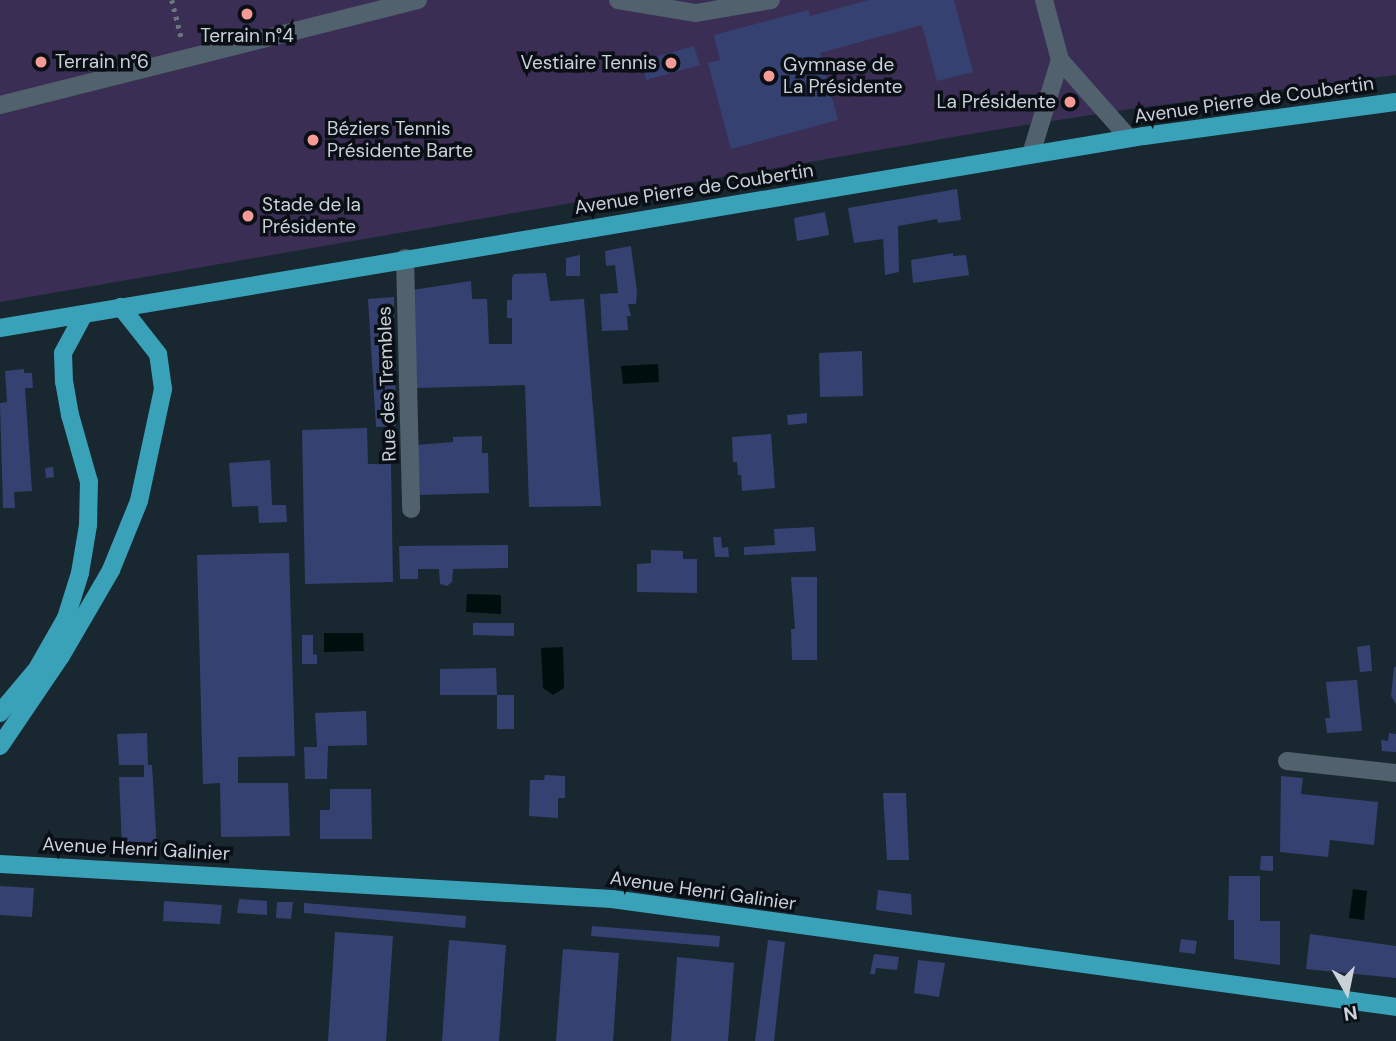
<!DOCTYPE html>
<meta charset="utf-8">
<style>
body{margin:0}
#map{position:relative;width:1396px;height:1041px;overflow:hidden;background:#192731;font-family:"DM Sans",sans-serif}
div>[style]{position:absolute}
[style*='--x']{left:calc(var(--x)*1px);top:calc(var(--y)*1px);width:calc(var(--w)*1px);rotate:calc(var(--a)*1deg)}
.green>*{inset:0;background:#3b2e54}
.water>*{inset:0;background:#000f0d}
.building>*{inset:0;background:#354271}
.path>*{height:4.5px;margin-top:-2.25px;transform-origin:0;background:repeating-linear-gradient(90deg,#6b767e 0 3.5px,transparent 0 8.5px)}
.minor>*{height:18px;margin:-9px;padding:0 9px;transform-origin:9px;border-radius:9px;background:#51616d}
.major>*{height:18px;margin:-9px;padding:0 9px;transform-origin:9px;border-radius:9px;background:#3aa2b8}
.dots>*{width:19px;height:19px;translate:-50% -50%;box-sizing:border-box;border:4px solid #090f14;border-radius:50%}
span{translate:-50% -50%;white-space:nowrap;text-align:center;line-height:1.15;-webkit-text-stroke:7px #090f14;paint-order:stroke}
.poi-label{font-size:19px;color:#cad2d9}
.left{translate:0 -50%;text-align:left}
.right{translate:-100% -50%;text-align:right}
.street-label{font-size:19px;color:#cad2d9}
.north{position:absolute;left:1312px;top:957px;width:70px;height:70px;-webkit-text-stroke:5px #090f14;paint-order:stroke;rotate:171deg;font-size:19px;font-weight:700;line-height:28px;text-align:center;color:#cad2d9}
.north::after{content:'';display:block;margin:auto;width:24px;height:32px;background:#cad2d9;clip-path:polygon(50% 0,100% 100%,50% 72%,0 100%)}
</style>
<div id="map">
<div class="green">
<i style="clip-path:polygon(0 0,1396px 0,1396px 75px,1137px 108px,994px 130px,0 302px)"></i>
</div>
<div class="water">
<i style="clip-path:polygon(658px 364px,659px 382px,623px 384px,621px 366px)"></i>
<i style="clip-path:polygon(467px 594px,501px 595px,501px 614px,466px 612px)"></i>
<i style="clip-path:polygon(324px 633px,363px 633px,364px 651px,324px 652px)"></i>
<i style="clip-path:polygon(563px 647px,564px 688px,553px 695px,543px 688px,541px 648px)"></i>
<i style="clip-path:polygon(1353px 889px,1367px 891px,1364px 920px,1349px 918px)"></i>
</div>
<div class="building">
<i style="clip-path:polygon(869px 0,954px 0,973px 72px,937px 81px,922px 25px,820px 53px,838px 120px,731px 149px,708px 63px,720px 60px,714px 35px,808px 10px,810px 16px)"></i>
<i style="clip-path:polygon(694px 46px,700px 65px,646px 80px,642px 61px)"></i>
<i style="clip-path:polygon(957px 189px,961px 220px,938px 223px,937px 219px,898px 226px,899px 272px,885px 275px,883px 239px,854px 243px,848px 208px)"></i>
<i style="clip-path:polygon(825px 212px,829px 235px,797px 241px,794px 218px)"></i>
<i style="clip-path:polygon(631px 246px,637px 292px,636px 304px,628px 304px,631px 316px,627px 316px,628px 330px,602px 331px,600px 294px,618px 293px,615px 265px,606px 266px,605px 251px)"></i>
<i style="clip-path:polygon(953px 253px,953px 256px,966px 255px,969px 275px,913px 283px,911px 260px)"></i>
<i style="clip-path:polygon(580px 255px,580px 276px,566px 276px,566px 258px)"></i>
<i style="clip-path:polygon(546px 273px,550px 301px,584px 299px,601px 506px,529px 507px,525px 385px,415px 388px,412px 290px,471px 281px,472px 299px,487px 299px,489px 344px,512px 344px,512px 318px,507px 318px,507px 300px,512px 300px,512px 278px,514px 274px)"></i>
<i style="clip-path:polygon(394px 297px,396px 426px,376px 427px,368px 299px)"></i>
<i style="clip-path:polygon(862px 351px,863px 396px,820px 397px,819px 353px)"></i>
<i style="clip-path:polygon(24px 369px,24px 373px,32px 373px,33px 388px,25px 388px,32px 491px,14px 492px,15px 508px,3px 508px,0 403px,7px 402px,5px 371px)"></i>
<i style="clip-path:polygon(807px 413px,807px 423px,788px 425px,787px 415px)"></i>
<i style="clip-path:polygon(367px 428px,368px 464px,391px 464px,393px 582px,305px 584px,302px 430px)"></i>
<i style="clip-path:polygon(771px 434px,775px 488px,742px 491px,741px 475px,738px 475px,737px 462px,733px 462px,732px 437px)"></i>
<i style="clip-path:polygon(482px 436px,482px 453px,488px 453px,489px 493px,418px 495px,416px 445px,453px 442px,453px 437px)"></i>
<i style="clip-path:polygon(270px 460px,272px 505px,286px 505px,287px 522px,259px 523px,258px 506px,232px 507px,229px 463px)"></i>
<i style="clip-path:polygon(53px 467px,54px 477px,46px 478px,45px 468px)"></i>
<i style="clip-path:polygon(814px 527px,816px 551px,744px 555px,744px 547px,775px 545px,774px 529px)"></i>
<i style="clip-path:polygon(713px 537px,721px 537px,722px 548px,728px 547px,729px 557px,715px 557px)"></i>
<i style="clip-path:polygon(508px 545px,508px 568px,453px 569px,452px 582px,447px 586px,440px 584px,439px 569px,418px 569px,418px 579px,400px 579px,399px 546px)"></i>
<i style="clip-path:polygon(651px 550px,683px 551px,683px 559px,697px 559px,697px 593px,637px 592px,637px 564px,651px 563px)"></i>
<i style="clip-path:polygon(289px 553px,295px 756px,238px 757px,238px 783px,288px 783px,290px 836px,221px 837px,220px 783px,203px 784px,197px 555px)"></i>
<i style="clip-path:polygon(791px 577px,817px 577px,817px 660px,792px 660px,791px 629px,795px 629px)"></i>
<i style="clip-path:polygon(473px 623px,514px 623px,514px 636px,473px 635px)"></i>
<i style="clip-path:polygon(302px 635px,313px 635px,313px 654px,317px 655px,317px 664px,302px 664px)"></i>
<i style="clip-path:polygon(1370px 645px,1372px 671px,1360px 672px,1357px 647px)"></i>
<i style="clip-path:polygon(1394px 667px,1396px 667px,1396px 704px,1391px 696px)"></i>
<i style="clip-path:polygon(496px 668px,497px 695px,440px 695px,440px 669px)"></i>
<i style="clip-path:polygon(1357px 680px,1362px 731px,1327px 733px,1325px 718px,1330px 718px,1326px 682px)"></i>
<i style="clip-path:polygon(497px 695px,514px 695px,514px 729px,497px 729px)"></i>
<i style="clip-path:polygon(366px 711px,367px 745px,328px 746px,327px 779px,305px 779px,304px 747px,317px 747px,315px 713px)"></i>
<i style="clip-path:polygon(147px 733px,148px 765px,152px 765px,157px 850px,122px 848px,119px 777px,144px 777px,144px 765px,119px 765px,117px 734px)"></i>
<i style="clip-path:polygon(1389px 733px,1396px 734px,1396px 752px,1382px 751px,1381px 740px,1388px 741px)"></i>
<i style="clip-path:polygon(545px 775px,565px 776px,565px 798px,558px 798px,558px 818px,529px 816px,530px 780px,544px 780px)"></i>
<i style="clip-path:polygon(1281px 776px,1303px 778px,1301px 794px,1378px 802px,1374px 845px,1330px 840px,1328px 857px,1280px 852px)"></i>
<i style="clip-path:polygon(330px 789px,371px 789px,372px 839px,320px 839px,320px 810px,330px 810px)"></i>
<i style="clip-path:polygon(883px 793px,906px 793px,909px 860px,887px 860px)"></i>
<i style="clip-path:polygon(1261px 856px,1273px 856px,1273px 871px,1260px 870px)"></i>
<i style="clip-path:polygon(1229px 876px,1260px 876px,1260px 921px,1280px 921px,1280px 965px,1234px 959px,1234px 920px,1228px 920px)"></i>
<i style="clip-path:polygon(0 886px,34px 888px,32px 917px,0 915px)"></i>
<i style="clip-path:polygon(878px 890px,911px 894px,912px 915px,876px 910px)"></i>
<i style="clip-path:polygon(239px 899px,267px 901px,267px 915px,237px 913px)"></i>
<i style="clip-path:polygon(164px 901px,222px 905px,220px 924px,163px 921px)"></i>
<i style="clip-path:polygon(277px 902px,293px 902px,291px 919px,276px 918px)"></i>
<i style="clip-path:polygon(304px 903px,466px 916px,465px 928px,304px 913px)"></i>
<i style="clip-path:polygon(592px 926px,720px 936px,719px 947px,591px 936px)"></i>
<i style="clip-path:polygon(335px 932px,393px 936px,386px 1041px,328px 1041px)"></i>
<i style="clip-path:polygon(1310px 934px,1396px 946px,1396px 978px,1306px 969px)"></i>
<i style="clip-path:polygon(1181px 939px,1197px 941px,1195px 954px,1179px 952px)"></i>
<i style="clip-path:polygon(449px 940px,506px 945px,499px 1041px,442px 1041px)"></i>
<i style="clip-path:polygon(768px 940px,785px 942px,774px 1041px,755px 1041px)"></i>
<i style="clip-path:polygon(563px 949px,619px 953px,613px 1041px,556px 1041px)"></i>
<i style="clip-path:polygon(874px 954px,899px 957px,897px 970px,876px 968px,875px 974px,870px 974px)"></i>
<i style="clip-path:polygon(677px 957px,734px 963px,728px 1041px,671px 1041px)"></i>
<i style="clip-path:polygon(918px 960px,945px 963px,939px 997px,914px 993px)"></i>
</div>
<div class="path">
<i style="--x:172;--y:0;--w:41;--a:76"></i>
</div>
<div class="minor">
<i style="--x:618;--y:0;--w:79;--a:9.5"></i>
<i style="--x:696;--y:13;--w:76;--a:-9.8"></i>
<i style="--x:1044;--y:0;--w:62;--a:75.1"></i>
<i style="--x:0;--y:105;--w:431;--a:-14.1"></i>
<i style="--x:1031;--y:154;--w:98;--a:-72.9"></i>
<i style="--x:1060;--y:60;--w:104;--a:48.5"></i>
<i style="--x:405;--y:258;--w:251;--a:88.6"></i>
<i style="--x:1287;--y:761;--w:110;--a:6.3"></i>
</div>
<div class="major">
<i style="--x:0;--y:328;--w:1160;--a:-9.53"></i>
<i style="--x:1144;--y:136;--w:254;--a:-7.7"></i>
<i style="--x:0;--y:713;--w:57;--a:-49.9"></i>
<i style="--x:37;--y:669;--w:59;--a:-60.4"></i>
<i style="--x:66;--y:618;--w:47;--a:-72.7"></i>
<i style="--x:80;--y:573;--w:49;--a:-80.5"></i>
<i style="--x:88;--y:525;--w:43;--a:-88.7"></i>
<i style="--x:89;--y:482;--w:70;--a:-105.8"></i>
<i style="--x:70;--y:415;--w:34;--a:-100"></i>
<i style="--x:64;--y:382;--w:29;--a:-92"></i>
<i style="--x:63;--y:353;--w:44;--a:-61.7"></i>
<i style="--x:0;--y:746;--w:109;--a:-55.9"></i>
<i style="--x:61;--y:656;--w:99;--a:-59.8"></i>
<i style="--x:111;--y:570;--w:74;--a:-67.9"></i>
<i style="--x:139;--y:501;--w:115;--a:-77.9"></i>
<i style="--x:163;--y:389;--w:35;--a:-98"></i>
<i style="--x:158;--y:354;--w:60;--a:-128.2"></i>
<i style="--x:0;--y:864;--w:613;--a:3.27"></i>
<i style="--x:612;--y:899;--w:791;--a:7.84"></i>
</div>
<div class="dots">
<i style="left:247px;top:14px;background:#f59b97"></i>
<i style="left:41px;top:62px;background:#f59b97"></i>
<i style="left:671px;top:63px;background:#f59b97"></i>
<i style="left:769px;top:76px;background:#f59b97"></i>
<i style="left:1070px;top:102px;background:#f59b97"></i>
<i style="left:313px;top:140px;background:#f59b97"></i>
<i style="left:248px;top:216px;background:#f59b97"></i>
</div>
<div class="poi-label">
<span style="left:247px;top:36px">Terrain n°4</span>
<span class="left" style="left:55px;top:62px">Terrain n°6</span>
<span class="right" style="left:657px;top:63px">Vestiaire Tennis</span>
<span class="left" style="left:783px;top:76px">Gymnase de<br>La Présidente</span>
<span class="right" style="left:1056px;top:102px">La Présidente</span>
<span class="left" style="left:327px;top:140px">Béziers Tennis<br>Présidente Barte</span>
<span class="left" style="left:262px;top:216px">Stade de la<br>Présidente</span>
</div>
<div class="street-label">
<span style="left:1254px;top:100px;rotate:-8deg">Avenue Pierre de Coubertin</span>
<span style="left:694px;top:189px;rotate:-9deg">Avenue Pierre de Coubertin</span>
<span style="left:387px;top:384px;rotate:-92deg">Rue des Trembles</span>
<span style="left:136px;top:849px;rotate:3deg">Avenue Henri Galinier</span>
<span style="left:703px;top:891px;rotate:8deg">Avenue Henri Galinier</span>
</div>
<div class="north">N</div>
</div>
